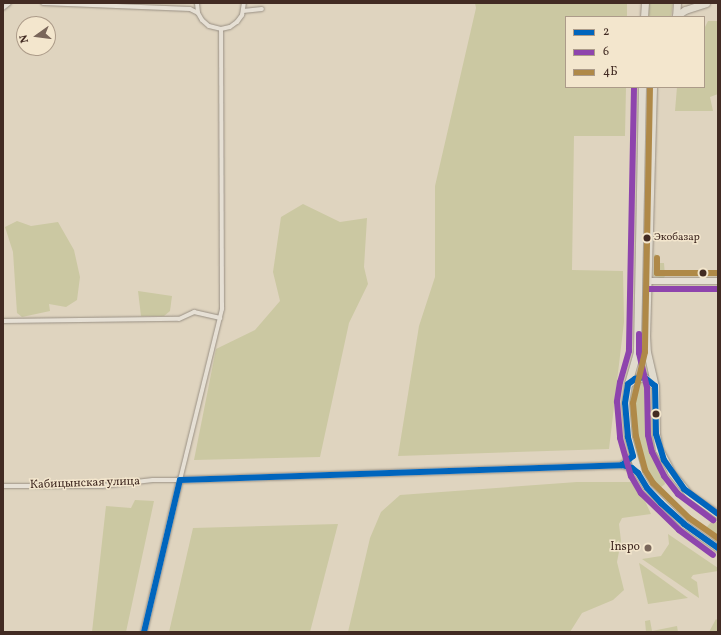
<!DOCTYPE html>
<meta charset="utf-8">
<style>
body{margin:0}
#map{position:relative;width:721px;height:635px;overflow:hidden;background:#dfd4bf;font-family:Vollkorn,serif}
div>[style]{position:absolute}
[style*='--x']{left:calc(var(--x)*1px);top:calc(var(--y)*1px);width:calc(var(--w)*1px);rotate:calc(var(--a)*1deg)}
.green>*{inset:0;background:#cbc8a2}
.roads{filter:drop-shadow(0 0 1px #999084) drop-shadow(0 0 1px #999084)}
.minor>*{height:4px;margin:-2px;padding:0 2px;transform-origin:2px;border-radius:2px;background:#e6e0d5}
.tertiary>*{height:5.5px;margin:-2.75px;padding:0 2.75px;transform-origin:2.75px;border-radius:2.75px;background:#e6e0d5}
.secondary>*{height:6px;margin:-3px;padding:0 3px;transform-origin:3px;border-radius:3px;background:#e6e0d5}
.primary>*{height:7px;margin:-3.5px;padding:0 3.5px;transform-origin:3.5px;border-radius:3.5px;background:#e1dbce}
.bus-1>*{height:6px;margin:-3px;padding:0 3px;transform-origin:3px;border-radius:3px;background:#0065bd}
.bus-2>*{height:6px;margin:-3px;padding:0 3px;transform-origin:3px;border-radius:3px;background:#8e44ad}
.bus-3>*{height:6px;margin:-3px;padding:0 3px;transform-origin:3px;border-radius:3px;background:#af8948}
.dots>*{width:11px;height:11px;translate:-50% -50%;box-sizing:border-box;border:2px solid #f3e6cd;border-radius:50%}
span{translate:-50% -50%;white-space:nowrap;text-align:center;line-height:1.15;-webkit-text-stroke:3px #f3e6cd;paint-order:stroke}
.bus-label{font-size:11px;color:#422b23}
.left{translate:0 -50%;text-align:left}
.street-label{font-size:12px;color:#422b23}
.poi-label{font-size:12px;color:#422b23}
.right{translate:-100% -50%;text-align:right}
.frame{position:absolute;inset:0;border:4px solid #422b23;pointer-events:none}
.legend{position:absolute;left:565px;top:16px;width:140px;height:72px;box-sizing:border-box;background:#f3e6cd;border:1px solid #ac9b89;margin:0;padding:5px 7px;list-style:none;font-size:12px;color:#422b23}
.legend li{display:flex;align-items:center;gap:8px;height:20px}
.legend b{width:20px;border:1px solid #ac9b89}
.north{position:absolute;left:16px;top:16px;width:40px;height:40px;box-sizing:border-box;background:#f3e6cd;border:1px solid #ac9b89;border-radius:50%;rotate:256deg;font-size:11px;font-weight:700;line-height:16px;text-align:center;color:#422b23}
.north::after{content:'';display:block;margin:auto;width:14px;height:18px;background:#79665a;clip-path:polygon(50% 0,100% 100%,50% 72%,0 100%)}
</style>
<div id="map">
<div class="green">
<i style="clip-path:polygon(475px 3px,627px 3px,627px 17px,566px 17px,566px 87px,626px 87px,625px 136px,574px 136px,572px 270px,623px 271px,624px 322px,609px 449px,398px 456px,419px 326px,435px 277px,435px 186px,476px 8px)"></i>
<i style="clip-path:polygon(648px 3px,673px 3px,671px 17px,648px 17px)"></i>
<i style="clip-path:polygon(708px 21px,718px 21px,718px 94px,710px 97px,713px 111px,675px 111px,677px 87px,704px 87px,704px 29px)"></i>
<i style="clip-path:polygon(303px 204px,340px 222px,367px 218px,364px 267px,368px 284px,349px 323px,320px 457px,194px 460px,216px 349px,255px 330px,280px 301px,273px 272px,281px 217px)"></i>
<i style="clip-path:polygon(17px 221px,31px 226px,58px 222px,74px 250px,80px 277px,77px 300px,66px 307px,49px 304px,50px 311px,22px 317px,17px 313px,13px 252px,5px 227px)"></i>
<i style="clip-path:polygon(656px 254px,659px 263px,664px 263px,665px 276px,663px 279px,653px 276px,654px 255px)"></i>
<i style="clip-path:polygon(138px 291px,172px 296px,170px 311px,164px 316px,141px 316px)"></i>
<i style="clip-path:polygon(642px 381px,648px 382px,650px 386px,652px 433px,655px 449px,662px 464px,665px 484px,660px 488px,644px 474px,633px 444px,630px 425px,630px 399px,633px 386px)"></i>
<i style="clip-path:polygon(577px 482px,631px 482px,645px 501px,651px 514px,622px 518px,619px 524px,621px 541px,617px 562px,624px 590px,613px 600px,582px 613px,570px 632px,348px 632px,370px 538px,381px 512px,400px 495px)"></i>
<i style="clip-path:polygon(135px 500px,154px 501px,126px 632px,92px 632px,106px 506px,131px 508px)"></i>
<i style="clip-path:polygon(713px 520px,718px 523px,718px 544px,705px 532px,705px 529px)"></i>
<i style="clip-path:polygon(338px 524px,310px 632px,169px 632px,193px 528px)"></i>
<i style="clip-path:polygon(668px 534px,718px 568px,718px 571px,693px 575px,691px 578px,697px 582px,699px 598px,642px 559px,661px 556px,669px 544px)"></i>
<i style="clip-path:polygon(639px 563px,641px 564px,688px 598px,648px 604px)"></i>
<i style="clip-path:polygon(716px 619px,718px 621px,718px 632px,709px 632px)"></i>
<i style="clip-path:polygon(650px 620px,652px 631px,677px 626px,678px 632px,646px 632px,645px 621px)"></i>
</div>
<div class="roads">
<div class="minor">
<i style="--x:43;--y:3;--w:147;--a:2.3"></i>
<i style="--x:190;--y:9;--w:9;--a:27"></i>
<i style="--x:197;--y:3;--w:10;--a:84"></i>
<i style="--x:198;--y:13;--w:8;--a:60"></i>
<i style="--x:202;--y:20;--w:9;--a:41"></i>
<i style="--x:209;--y:26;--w:12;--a:14"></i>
<i style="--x:221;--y:29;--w:9;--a:-13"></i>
<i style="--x:230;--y:27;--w:9;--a:-36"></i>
<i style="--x:237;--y:22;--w:9;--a:-54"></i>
<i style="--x:242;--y:15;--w:12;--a:-81"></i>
<i style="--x:3;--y:8;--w:8;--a:-40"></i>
<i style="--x:243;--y:11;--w:19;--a:-6"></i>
<i style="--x:3;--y:321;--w:176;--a:-0.7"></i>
<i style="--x:179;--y:319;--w:17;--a:-25"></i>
<i style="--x:194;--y:312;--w:27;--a:13"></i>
<i style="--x:3;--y:486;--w:99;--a:0"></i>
<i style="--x:102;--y:486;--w:51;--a:-6.7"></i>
<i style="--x:153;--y:480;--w:27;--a:0"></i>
<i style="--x:180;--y:480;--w:176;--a:-76.2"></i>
<i style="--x:222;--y:309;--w:280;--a:-90.2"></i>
</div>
<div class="tertiary">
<i style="--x:622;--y:465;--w:14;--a:-39"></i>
<i style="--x:144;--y:632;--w:156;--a:-76.7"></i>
<i style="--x:180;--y:480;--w:442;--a:-1.9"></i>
<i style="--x:622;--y:465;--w:10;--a:17"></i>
<i style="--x:632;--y:468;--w:8;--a:40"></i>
</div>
<div class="secondary">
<i style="--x:649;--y:281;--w:69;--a:0"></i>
</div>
<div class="primary">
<i style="--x:676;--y:16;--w:11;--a:-34"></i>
<i style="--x:685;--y:10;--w:22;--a:-18"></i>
<i style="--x:644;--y:17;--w:14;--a:-86"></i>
<i style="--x:676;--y:17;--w:14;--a:-86"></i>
<i style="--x:642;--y:87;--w:265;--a:91.1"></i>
<i style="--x:637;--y:352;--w:33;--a:106"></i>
<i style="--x:628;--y:384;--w:19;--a:99"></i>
<i style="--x:625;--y:403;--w:34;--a:85"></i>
<i style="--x:628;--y:437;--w:37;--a:74"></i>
<i style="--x:638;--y:473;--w:17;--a:59"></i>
<i style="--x:647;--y:488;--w:52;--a:44.2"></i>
<i style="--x:684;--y:524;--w:42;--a:35.2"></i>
<i style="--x:653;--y:87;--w:248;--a:91.6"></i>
<i style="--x:646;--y:335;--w:17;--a:87"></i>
<i style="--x:647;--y:352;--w:35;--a:77"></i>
<i style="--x:655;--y:386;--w:48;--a:88.8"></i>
<i style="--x:656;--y:434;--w:15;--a:79"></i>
<i style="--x:659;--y:449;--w:26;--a:62"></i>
<i style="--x:671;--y:472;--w:28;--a:51"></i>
<i style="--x:689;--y:494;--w:35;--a:35"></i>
<i style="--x:628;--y:384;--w:9;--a:-36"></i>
<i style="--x:635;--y:379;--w:9;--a:-13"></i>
<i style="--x:644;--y:377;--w:14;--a:39"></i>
</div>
</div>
<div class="bus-1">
<i style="--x:622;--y:465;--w:14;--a:-39"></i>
<i style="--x:633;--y:456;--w:20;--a:-105"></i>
<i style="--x:628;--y:437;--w:34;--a:-95"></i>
<i style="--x:625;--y:403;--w:19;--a:-81"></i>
<i style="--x:628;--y:384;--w:9;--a:-36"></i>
<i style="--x:635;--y:379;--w:9;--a:-13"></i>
<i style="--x:644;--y:377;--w:14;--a:39"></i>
<i style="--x:655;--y:386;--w:48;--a:88.8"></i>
<i style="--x:656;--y:434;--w:27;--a:73"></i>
<i style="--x:664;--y:460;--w:35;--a:55"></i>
<i style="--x:684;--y:489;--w:42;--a:36.3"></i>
<i style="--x:180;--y:480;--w:442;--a:-1.9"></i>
<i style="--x:622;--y:465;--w:10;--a:17"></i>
<i style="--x:632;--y:468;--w:8;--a:40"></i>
<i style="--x:638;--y:473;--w:17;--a:59"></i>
<i style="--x:647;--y:488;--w:21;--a:47"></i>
<i style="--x:661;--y:503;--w:31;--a:42"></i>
<i style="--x:684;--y:524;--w:42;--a:35.2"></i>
<i style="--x:144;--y:632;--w:156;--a:-76.7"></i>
</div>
<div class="bus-2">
<i style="--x:634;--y:87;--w:264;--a:91.1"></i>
<i style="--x:629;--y:351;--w:32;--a:106"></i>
<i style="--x:620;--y:382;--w:20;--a:99"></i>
<i style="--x:617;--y:402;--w:36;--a:85"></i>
<i style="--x:620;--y:438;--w:40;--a:74"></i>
<i style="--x:631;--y:476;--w:20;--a:60"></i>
<i style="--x:641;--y:493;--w:53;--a:44.2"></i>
<i style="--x:679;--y:530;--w:42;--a:36.3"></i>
<i style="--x:649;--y:289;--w:69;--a:0"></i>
<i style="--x:639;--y:334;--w:19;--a:90"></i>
<i style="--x:639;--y:353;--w:35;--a:77"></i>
<i style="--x:647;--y:387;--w:48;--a:88.8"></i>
<i style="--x:648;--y:435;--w:17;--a:77"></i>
<i style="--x:652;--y:452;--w:27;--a:63"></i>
<i style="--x:664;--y:476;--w:23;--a:52"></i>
<i style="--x:678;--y:494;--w:44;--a:36.6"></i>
</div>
<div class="bus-3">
<i style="--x:650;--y:87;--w:265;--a:91.1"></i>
<i style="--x:645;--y:352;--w:52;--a:103.2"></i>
<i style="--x:633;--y:403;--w:33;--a:85"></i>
<i style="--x:636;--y:436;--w:35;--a:75"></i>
<i style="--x:645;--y:470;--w:15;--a:58"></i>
<i style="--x:653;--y:483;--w:50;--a:44.2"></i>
<i style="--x:689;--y:518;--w:35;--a:35"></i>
<i style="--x:657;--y:258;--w:15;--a:90"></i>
<i style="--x:657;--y:273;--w:61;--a:0"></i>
</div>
<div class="dots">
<i style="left:647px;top:238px;background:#422b23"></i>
<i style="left:703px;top:273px;background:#422b23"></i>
<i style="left:656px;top:414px;background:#422b23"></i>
<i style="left:648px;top:548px;background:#79665a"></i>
</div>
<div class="bus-label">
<span class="left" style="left:654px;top:238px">Экобазар</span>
</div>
<div class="street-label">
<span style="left:85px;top:484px;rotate:-2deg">Кабицынская улица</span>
</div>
<div class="poi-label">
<span class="right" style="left:640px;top:548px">Inspo</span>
</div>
<div class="frame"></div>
<ul class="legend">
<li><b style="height:5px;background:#0065bd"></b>2</li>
<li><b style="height:5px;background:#8e44ad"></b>6</li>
<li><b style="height:5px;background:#af8948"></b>4Б</li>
</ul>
<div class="north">N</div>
</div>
